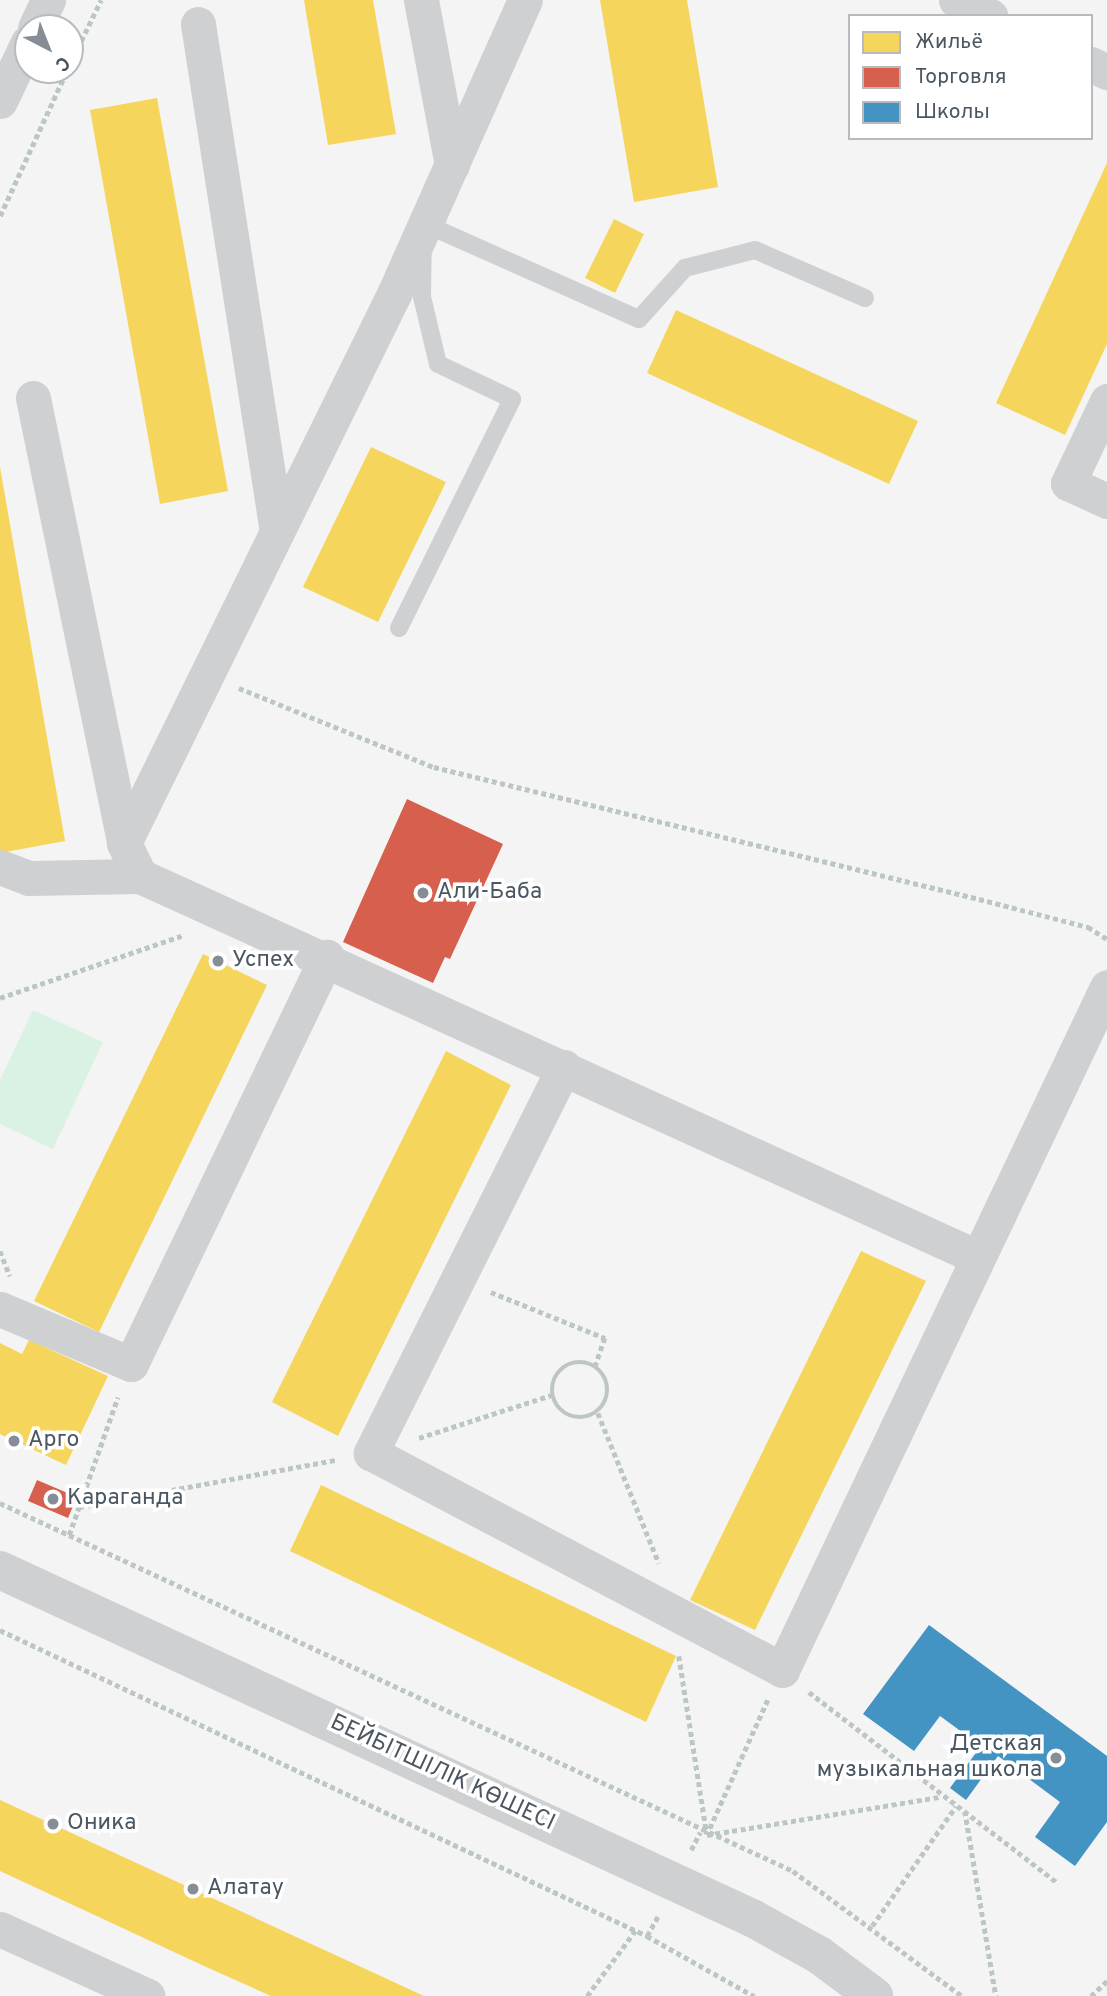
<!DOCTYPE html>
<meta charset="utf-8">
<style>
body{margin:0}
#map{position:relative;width:1107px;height:1996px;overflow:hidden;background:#f4f4f4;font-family:Overpass,sans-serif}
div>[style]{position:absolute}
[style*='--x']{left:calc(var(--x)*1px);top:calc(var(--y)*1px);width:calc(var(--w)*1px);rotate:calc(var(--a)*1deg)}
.green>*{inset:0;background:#d9f2e3}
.homes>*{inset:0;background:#f6d55c}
.shops>*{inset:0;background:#d6604d}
.schools>*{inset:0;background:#4393c3}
.path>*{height:4.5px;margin-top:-2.25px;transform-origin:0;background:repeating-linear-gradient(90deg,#bcc7c4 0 5px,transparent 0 8.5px)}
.path>.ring{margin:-2.25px;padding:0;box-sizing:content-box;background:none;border:4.5px solid #bcc7c4;border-radius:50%}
.service>*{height:18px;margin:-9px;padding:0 9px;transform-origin:9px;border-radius:9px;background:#ced0d2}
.minor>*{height:35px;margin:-17.5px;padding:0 17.5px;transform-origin:17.5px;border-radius:17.5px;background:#ced0d2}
.tertiary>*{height:38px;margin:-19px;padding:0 19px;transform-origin:19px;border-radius:19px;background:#ced0d2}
.dots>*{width:19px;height:19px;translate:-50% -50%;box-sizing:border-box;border:4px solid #fff;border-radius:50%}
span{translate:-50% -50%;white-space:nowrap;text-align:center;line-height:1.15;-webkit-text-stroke:7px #fff;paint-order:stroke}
.poi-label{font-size:23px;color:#4a5661}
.left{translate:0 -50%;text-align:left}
.right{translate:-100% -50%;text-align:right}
.street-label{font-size:23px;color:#4a5661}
.legend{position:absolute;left:848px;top:14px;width:245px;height:126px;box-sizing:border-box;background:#fff;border:2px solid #b7bbc0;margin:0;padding:9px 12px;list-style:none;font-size:21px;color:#4a5661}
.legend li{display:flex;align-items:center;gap:14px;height:35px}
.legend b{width:35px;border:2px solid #b7bbc0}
.north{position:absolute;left:14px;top:14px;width:70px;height:70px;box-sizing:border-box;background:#fff;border:2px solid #b7bbc0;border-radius:50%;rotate:138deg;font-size:19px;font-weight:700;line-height:28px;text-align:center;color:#4a5661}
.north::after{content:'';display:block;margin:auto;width:24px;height:32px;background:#868d94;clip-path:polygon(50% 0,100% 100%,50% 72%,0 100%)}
</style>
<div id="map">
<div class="green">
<i style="clip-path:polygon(33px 1010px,103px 1042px,53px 1149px,0 1124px,0 1080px)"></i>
</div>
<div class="homes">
<i style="clip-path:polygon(304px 0,373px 0,396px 134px,328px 145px)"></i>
<i style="clip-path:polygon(600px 0,687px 0,718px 187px,634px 202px)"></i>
<i style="clip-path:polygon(157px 98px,228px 491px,160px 504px,90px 110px)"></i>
<i style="clip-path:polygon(1107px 163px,1107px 344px,1065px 435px,996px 403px)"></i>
<i style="clip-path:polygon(614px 219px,644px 234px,615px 293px,585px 278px)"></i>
<i style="clip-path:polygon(676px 310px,918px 421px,889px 484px,647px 373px)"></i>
<i style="clip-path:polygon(371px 447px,446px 482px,378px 622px,303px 587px)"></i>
<i style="clip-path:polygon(0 467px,65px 841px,0 853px)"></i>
<i style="clip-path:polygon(203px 954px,267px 985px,99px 1332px,34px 1301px)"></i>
<i style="clip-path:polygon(446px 1051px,511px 1085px,338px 1436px,272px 1402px)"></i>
<i style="clip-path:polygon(861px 1251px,926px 1281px,755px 1630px,690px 1600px)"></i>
<i style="clip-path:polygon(29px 1340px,108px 1376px,66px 1465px,0 1434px,0 1343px,22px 1354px)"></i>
<i style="clip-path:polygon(321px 1485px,676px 1656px,646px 1722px,290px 1551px)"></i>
<i style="clip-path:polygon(0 1800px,424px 1996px,271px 1996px,204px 1966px,0 1871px)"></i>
</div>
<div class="shops">
<i style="clip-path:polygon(407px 799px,503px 844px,450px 959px,445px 957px,433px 983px,343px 942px)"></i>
<i style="clip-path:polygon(37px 1480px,77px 1497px,68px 1518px,28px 1501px)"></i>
</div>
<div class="schools">
<i style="clip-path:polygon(929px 1625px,1107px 1756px,1107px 1822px,1075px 1866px,1035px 1837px,1060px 1802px,998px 1756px,966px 1800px,950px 1788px,981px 1746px,940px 1716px,914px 1751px,863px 1714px)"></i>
</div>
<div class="path">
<i style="--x:70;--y:64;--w:71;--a:-64.2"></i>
<i style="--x:0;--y:216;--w:161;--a:-65.3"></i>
<i style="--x:239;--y:688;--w:210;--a:22.1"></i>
<i style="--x:434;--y:767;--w:561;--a:13.61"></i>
<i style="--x:979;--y:899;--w:113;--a:14.4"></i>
<i style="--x:1088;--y:927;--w:22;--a:32"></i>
<i style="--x:0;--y:998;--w:194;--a:-18.9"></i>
<i style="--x:0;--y:1251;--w:27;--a:68"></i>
<i style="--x:491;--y:1292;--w:123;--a:22"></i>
<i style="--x:605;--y:1338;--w:31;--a:109"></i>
<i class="ring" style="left:552px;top:1362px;width:51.5px;height:51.5px"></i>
<i style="--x:598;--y:1413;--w:162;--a:67.9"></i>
<i style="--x:419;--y:1438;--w:139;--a:-18"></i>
<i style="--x:0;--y:1503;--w:874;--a:24.89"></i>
<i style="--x:793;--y:1871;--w:210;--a:36.5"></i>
<i style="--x:79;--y:1507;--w:261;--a:-10.4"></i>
<i style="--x:69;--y:1535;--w:146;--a:-70.5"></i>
<i style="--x:0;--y:1630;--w:716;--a:25.31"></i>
<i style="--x:647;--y:1936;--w:123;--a:29.3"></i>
<i style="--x:679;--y:1656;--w:180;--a:81.1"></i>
<i style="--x:809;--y:1692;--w:312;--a:37.5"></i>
<i style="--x:768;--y:1700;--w:148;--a:114.3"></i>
<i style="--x:707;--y:1835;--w:236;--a:-9.3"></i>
<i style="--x:965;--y:1811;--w:188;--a:80.5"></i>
<i style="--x:691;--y:1850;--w:20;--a:-63"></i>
<i style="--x:872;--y:1926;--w:146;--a:-55"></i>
<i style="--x:647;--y:1936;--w:25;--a:-61"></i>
<i style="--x:587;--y:1996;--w:81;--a:-53.6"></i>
<i style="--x:1091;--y:1996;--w:22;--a:-43"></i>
</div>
<div class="service">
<i style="--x:399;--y:628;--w:255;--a:-63.7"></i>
<i style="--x:512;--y:399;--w:82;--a:-154.7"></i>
<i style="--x:438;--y:364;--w:69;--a:-103.4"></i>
<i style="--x:422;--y:297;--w:74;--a:-89.2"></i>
<i style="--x:423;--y:223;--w:236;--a:24"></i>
<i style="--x:639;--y:319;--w:69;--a:-48"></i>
<i style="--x:685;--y:268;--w:72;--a:-14.4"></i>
<i style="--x:755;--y:250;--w:120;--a:23.6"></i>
</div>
<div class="minor">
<i style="--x:421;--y:0;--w:168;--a:79.4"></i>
<i style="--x:956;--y:0;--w:38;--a:25"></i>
<i style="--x:198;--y:24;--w:514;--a:81.16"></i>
<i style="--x:35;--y:28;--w:31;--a:-65"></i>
<i style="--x:1091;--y:64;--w:18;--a:27"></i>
<i style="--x:0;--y:101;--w:65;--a:-64.6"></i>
<i style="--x:33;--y:398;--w:454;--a:78.4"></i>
<i style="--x:1107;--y:401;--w:91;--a:115.4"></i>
<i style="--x:1068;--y:483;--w:43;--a:24.8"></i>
<i style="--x:0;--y:867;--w:31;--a:21"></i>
<i style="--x:29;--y:878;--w:111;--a:-1"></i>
<i style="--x:140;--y:876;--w:920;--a:24.47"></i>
<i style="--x:140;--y:876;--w:37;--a:-116"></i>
<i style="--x:124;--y:843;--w:612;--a:-63.81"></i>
<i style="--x:394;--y:294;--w:322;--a:-66"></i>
<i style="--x:564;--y:1067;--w:432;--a:116.6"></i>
<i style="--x:371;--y:1453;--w:465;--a:27.8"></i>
<i style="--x:782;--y:1670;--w:756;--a:-64.55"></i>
<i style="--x:0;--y:1309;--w:142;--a:22.8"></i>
<i style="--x:131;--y:1364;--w:452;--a:-64.3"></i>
<i style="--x:0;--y:1929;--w:162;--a:24.4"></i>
</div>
<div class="tertiary">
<i style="--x:0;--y:1570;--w:831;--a:24.84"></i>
<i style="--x:754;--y:1919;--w:74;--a:29"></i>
<i style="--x:819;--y:1955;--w:69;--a:36.7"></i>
</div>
<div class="dots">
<i style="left:423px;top:893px;background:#868d94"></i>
<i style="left:218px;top:961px;background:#868d94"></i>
<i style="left:14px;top:1441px;background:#868d94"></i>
<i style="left:53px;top:1499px;background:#868d94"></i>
<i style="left:1056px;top:1758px;background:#868d94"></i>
<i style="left:53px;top:1824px;background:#868d94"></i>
<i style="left:193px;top:1889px;background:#868d94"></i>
</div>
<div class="poi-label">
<span class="left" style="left:437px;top:893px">Али-Баба</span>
<span class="left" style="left:232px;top:961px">Успех</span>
<span class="left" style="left:28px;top:1441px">Арго</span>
<span class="left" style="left:67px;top:1499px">Караганда</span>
<span class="right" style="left:1042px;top:1758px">Детская<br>музыкальная школа</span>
<span class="left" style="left:67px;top:1824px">Оника</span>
<span class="left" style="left:207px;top:1889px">Алатау</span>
</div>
<div class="street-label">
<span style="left:442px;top:1774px;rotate:25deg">БЕЙБІТШІЛІК КӨШЕСІ</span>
</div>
<ul class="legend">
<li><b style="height:19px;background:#f6d55c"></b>Жильё</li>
<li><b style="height:19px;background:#d6604d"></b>Торговля</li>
<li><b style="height:19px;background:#4393c3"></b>Школы</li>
</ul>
<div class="north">С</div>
</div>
